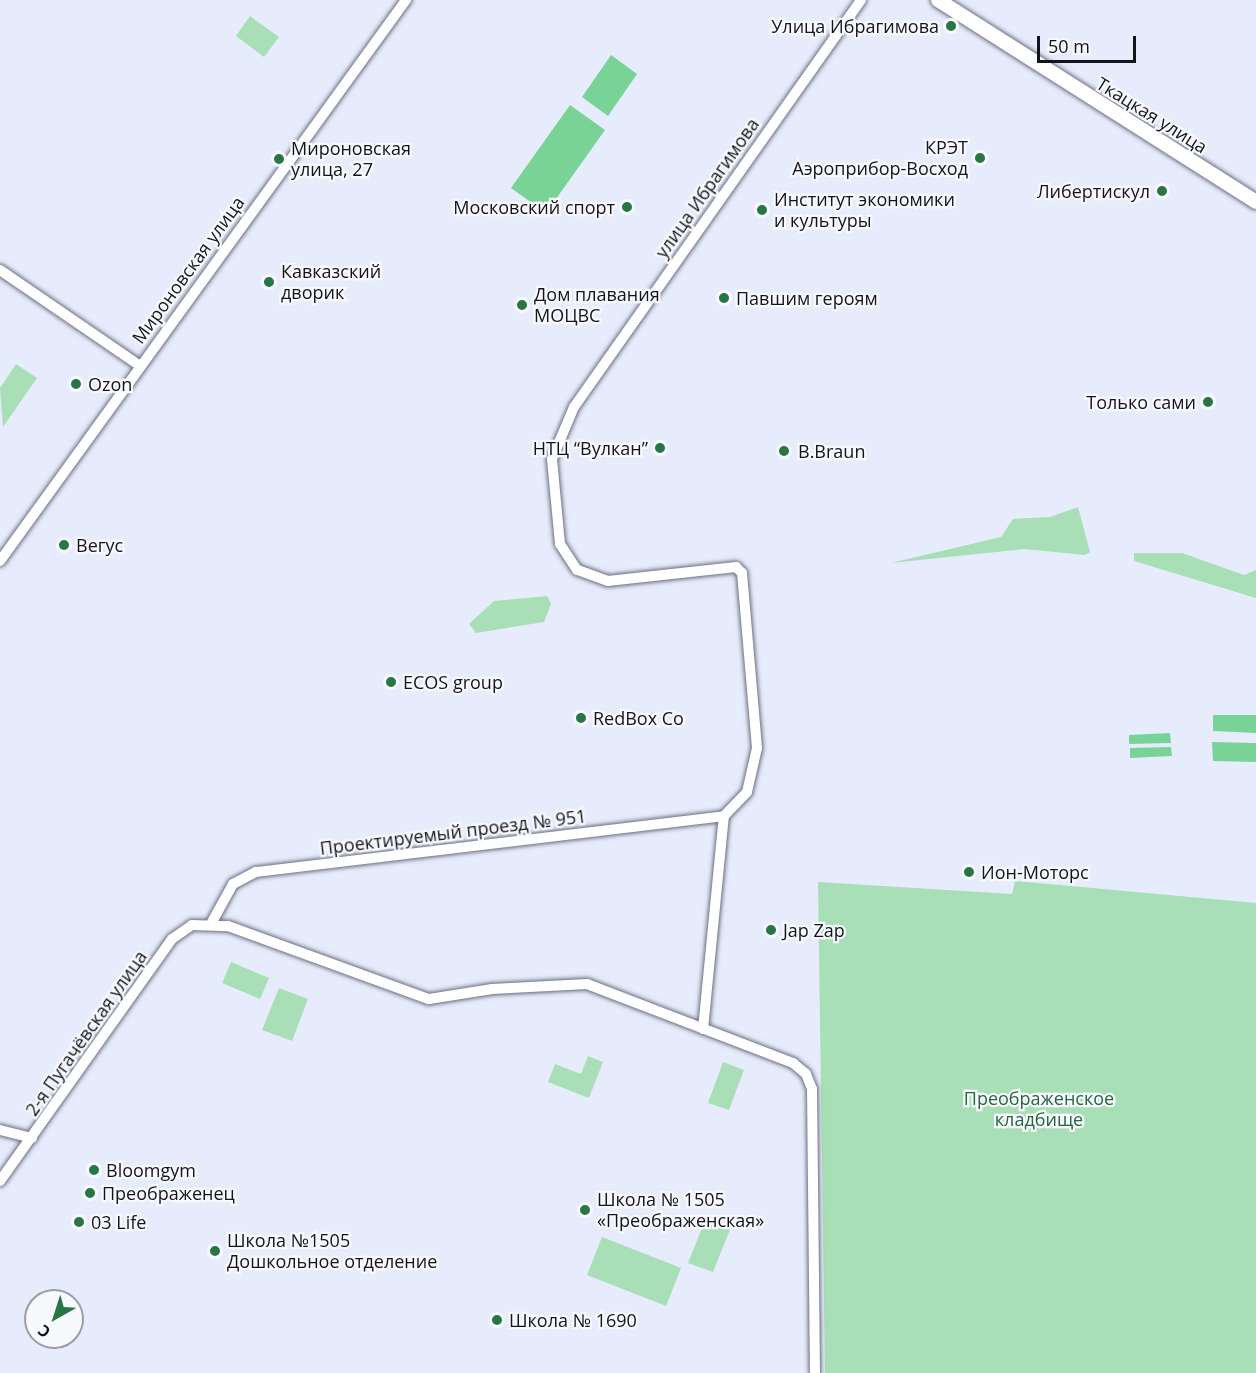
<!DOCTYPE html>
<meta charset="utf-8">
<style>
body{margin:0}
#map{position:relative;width:1256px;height:1373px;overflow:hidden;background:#e7ecfc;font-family:"Open Sans",sans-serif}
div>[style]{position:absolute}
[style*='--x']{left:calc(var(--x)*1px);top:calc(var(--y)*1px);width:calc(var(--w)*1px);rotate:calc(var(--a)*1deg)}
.green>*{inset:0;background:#a8dfb7}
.water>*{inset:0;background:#7ad396}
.roads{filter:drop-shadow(0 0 2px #6b7081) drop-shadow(0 0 2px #6b7081)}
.minor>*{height:10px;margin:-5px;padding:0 5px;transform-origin:5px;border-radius:5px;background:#fff}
.tertiary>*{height:14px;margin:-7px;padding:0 7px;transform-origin:7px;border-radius:7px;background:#fff}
.dots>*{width:16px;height:16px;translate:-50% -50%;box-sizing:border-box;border:3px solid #f8f9fd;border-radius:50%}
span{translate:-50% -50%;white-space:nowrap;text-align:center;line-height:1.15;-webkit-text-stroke:4.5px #f8f9fd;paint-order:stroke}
.poi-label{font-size:18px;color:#13151c}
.right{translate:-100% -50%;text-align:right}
.left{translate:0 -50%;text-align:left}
.street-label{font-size:18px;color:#13151c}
.park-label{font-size:18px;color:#26653d}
.north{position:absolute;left:24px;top:1289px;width:60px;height:60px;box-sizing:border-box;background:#f8f9fd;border:2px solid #9c9ea3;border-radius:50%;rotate:219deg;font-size:16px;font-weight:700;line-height:24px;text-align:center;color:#13151c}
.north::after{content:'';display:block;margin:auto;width:21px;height:27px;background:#287645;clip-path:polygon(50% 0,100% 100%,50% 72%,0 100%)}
.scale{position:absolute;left:1037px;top:36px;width:99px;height:27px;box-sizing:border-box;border:3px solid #13151c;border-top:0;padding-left:8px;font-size:18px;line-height:21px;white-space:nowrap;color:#13151c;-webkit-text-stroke:4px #f8f9fd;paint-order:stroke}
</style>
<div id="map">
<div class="green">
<i style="clip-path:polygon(250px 16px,279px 37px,264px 57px,236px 36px)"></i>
<i style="clip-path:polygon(16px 364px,37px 378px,3px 427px,0 388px)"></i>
<i style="clip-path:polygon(1078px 507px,1090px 552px,1085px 555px,1024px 549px,891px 563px,1001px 537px,1013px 519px,1050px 517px)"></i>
<i style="clip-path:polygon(1134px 553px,1182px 553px,1244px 575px,1256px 570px,1256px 598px,1134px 561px)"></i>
<i style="clip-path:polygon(547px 596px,551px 604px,544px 622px,476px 633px,469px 624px,494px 601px)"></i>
<i style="clip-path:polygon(1015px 881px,1256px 903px,1256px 1373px,825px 1373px,818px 882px,1012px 894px)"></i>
<i style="clip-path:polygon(231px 962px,269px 978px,260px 999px,222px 983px)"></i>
<i style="clip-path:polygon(279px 988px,308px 999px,292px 1041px,262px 1030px)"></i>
<i style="clip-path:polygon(588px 1056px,603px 1062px,589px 1098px,548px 1082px,555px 1064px,581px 1074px)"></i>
<i style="clip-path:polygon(723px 1062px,744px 1070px,729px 1110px,708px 1103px)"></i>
<i style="clip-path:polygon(706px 1218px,731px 1227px,713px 1272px,688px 1263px)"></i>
<i style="clip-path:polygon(602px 1237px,681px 1268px,666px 1306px,587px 1275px)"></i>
</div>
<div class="water">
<i style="clip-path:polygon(611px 55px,637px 74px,608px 116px,582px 97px)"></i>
<i style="clip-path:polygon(570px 105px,605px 130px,546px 213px,511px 188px)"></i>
<i style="clip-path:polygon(1213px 715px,1256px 715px,1256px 733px,1213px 731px)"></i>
<i style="clip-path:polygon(1170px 733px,1171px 743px,1129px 744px,1129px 735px)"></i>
<i style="clip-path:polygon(1212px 742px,1256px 743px,1256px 762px,1213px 761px)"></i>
<i style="clip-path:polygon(1171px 747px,1172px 756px,1130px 758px,1130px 748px)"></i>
</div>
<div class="roads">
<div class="minor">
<i style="--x:0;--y:270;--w:168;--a:34.4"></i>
<i style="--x:0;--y:561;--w:693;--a:-54.11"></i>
<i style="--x:212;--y:922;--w:43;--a:-61.1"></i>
<i style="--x:233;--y:884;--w:26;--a:-28"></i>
<i style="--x:256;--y:872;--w:471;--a:-6.8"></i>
<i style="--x:703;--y:1029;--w:214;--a:-84.4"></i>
<i style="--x:724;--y:816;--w:33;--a:-46"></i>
<i style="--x:747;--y:792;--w:45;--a:-77.2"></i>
<i style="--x:757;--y:748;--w:176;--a:-94.9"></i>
<i style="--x:742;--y:573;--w:8;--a:-135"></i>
<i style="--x:736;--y:567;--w:129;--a:173.8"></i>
<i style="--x:608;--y:581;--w:33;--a:-160"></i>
<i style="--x:577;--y:570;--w:31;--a:-123"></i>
<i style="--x:560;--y:544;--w:85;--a:-95.4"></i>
<i style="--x:552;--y:459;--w:56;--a:-67.1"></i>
<i style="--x:574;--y:407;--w:498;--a:-54.8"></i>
<i style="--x:0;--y:1130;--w:33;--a:14"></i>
<i style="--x:0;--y:1181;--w:297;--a:-54.6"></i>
<i style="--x:172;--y:939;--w:24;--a:-35"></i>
<i style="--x:192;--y:925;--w:36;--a:2"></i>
<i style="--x:228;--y:926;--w:214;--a:20"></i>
<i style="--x:429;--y:999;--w:64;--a:-9"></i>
<i style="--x:492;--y:989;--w:95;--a:-3"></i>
<i style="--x:587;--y:984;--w:221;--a:21"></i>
<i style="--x:793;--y:1063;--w:17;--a:40"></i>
<i style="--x:806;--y:1074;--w:16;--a:68"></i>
<i style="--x:812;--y:1089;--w:284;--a:89.4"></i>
</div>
<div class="tertiary">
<i style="--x:938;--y:0;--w:377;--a:32.4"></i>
</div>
</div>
<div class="dots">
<i style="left:951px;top:26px;background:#287645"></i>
<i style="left:980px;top:158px;background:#287645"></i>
<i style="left:279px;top:159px;background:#287645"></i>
<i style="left:1162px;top:191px;background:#287645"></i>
<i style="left:627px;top:207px;background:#287645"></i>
<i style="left:762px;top:210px;background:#287645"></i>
<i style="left:269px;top:282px;background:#287645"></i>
<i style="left:724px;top:298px;background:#287645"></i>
<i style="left:522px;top:305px;background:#287645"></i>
<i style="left:76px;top:384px;background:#287645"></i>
<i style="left:1208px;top:402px;background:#287645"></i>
<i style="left:660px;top:448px;background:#287645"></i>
<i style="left:784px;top:451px;background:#287645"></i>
<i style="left:64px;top:545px;background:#287645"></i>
<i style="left:391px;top:682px;background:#287645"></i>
<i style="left:581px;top:718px;background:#287645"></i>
<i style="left:969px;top:872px;background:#287645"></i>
<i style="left:771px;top:930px;background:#287645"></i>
<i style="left:94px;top:1170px;background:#287645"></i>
<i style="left:90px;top:1193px;background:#287645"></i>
<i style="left:585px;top:1210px;background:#287645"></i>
<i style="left:79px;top:1222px;background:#287645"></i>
<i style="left:215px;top:1251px;background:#287645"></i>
<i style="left:497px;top:1320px;background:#287645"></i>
</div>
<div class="poi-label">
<span class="right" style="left:939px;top:26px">Улица Ибрагимова</span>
<span class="right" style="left:968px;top:158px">КРЭТ<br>Аэроприбор-Восход</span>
<span class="left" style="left:291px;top:159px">Мироновская<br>улица, 27</span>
<span class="right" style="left:1150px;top:191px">Либертискул</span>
<span class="left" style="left:774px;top:210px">Институт экономики<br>и культуры</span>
<span class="right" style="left:615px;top:207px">Московский спорт</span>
<span class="left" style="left:281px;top:282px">Кавказский<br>дворик</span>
<span class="left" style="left:534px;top:305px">Дом плавания<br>МОЦВС</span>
<span class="left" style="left:736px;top:298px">Павшим героям</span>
<span class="left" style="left:88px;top:384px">Ozon</span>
<span class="right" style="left:1196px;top:402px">Только сами</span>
<span class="right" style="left:648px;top:448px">НТЦ “Вулкан”</span>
<span class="left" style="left:798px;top:451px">B.Braun</span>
<span class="left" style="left:76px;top:545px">Вегус</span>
<span class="left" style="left:403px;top:682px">ECOS group</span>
<span class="left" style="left:593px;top:718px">RedBox Co</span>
<span class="left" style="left:981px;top:872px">Ион-Моторс</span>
<span class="left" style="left:783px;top:930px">Jap Zap</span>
<span class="left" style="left:106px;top:1170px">Bloomgym</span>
<span class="left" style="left:102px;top:1193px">Преображенец</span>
<span class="left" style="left:597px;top:1210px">Школа № 1505<br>«Преображенская»</span>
<span class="left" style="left:91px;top:1222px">03 Life</span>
<span class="left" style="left:227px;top:1251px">Школа №1505<br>Дошкольное отделение</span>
<span class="left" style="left:509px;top:1320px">Школа № 1690</span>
</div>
<div class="street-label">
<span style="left:1152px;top:115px;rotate:32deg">Ткацкая улица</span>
<span style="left:707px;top:188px;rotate:-55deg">улица Ибрагимова</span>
<span style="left:188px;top:270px;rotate:-54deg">Мироновская улица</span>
<span style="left:453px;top:832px;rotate:-7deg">Проектируемый проезд № 951</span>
<span style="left:86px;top:1033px;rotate:-55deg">2-я Пугачёвская улица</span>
</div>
<div class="park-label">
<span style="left:1039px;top:1109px">Преображенское<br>кладбище</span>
</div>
<div class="north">С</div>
<div class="scale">50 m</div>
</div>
